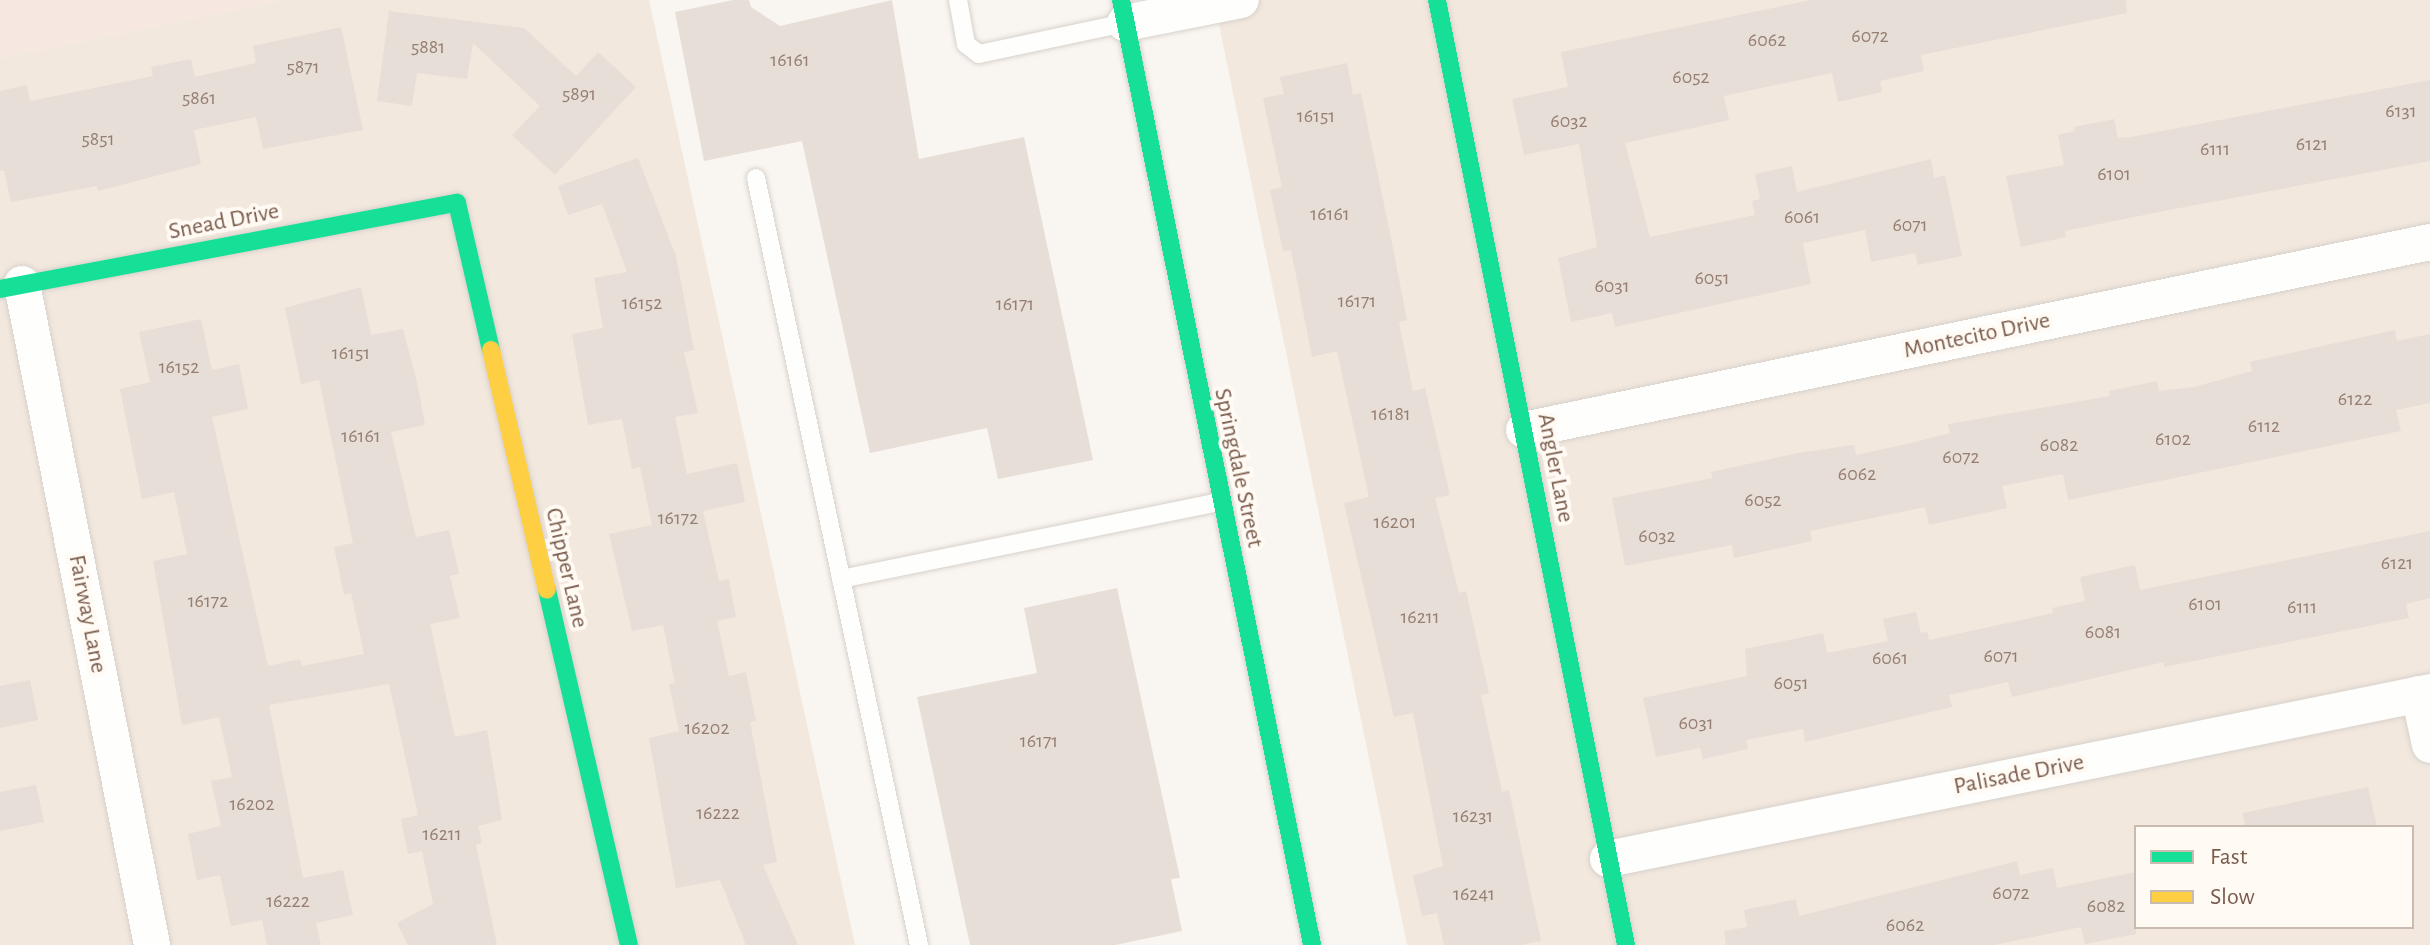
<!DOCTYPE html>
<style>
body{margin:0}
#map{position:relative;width:2430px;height:945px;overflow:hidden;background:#f9f5f0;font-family:"Alegreya Sans",sans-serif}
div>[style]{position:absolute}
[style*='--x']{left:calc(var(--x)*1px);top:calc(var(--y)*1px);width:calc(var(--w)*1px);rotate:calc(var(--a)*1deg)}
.residential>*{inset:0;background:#f2e8de}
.commercial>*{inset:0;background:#f6e8e1}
.building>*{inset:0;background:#e6ded7}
.roads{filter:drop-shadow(0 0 2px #d7d1cb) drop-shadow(0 0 2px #d7d1cb)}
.lane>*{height:18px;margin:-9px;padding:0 9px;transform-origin:9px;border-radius:9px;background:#fefefd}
.street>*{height:36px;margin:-18px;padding:0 18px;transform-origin:18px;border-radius:18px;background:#fefefd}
.fast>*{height:18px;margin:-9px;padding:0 9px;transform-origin:9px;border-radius:9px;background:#16e098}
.slow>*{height:18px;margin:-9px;padding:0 9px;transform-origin:9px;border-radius:9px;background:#ffcf43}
span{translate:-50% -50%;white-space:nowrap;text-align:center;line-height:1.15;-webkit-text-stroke:8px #fffaf3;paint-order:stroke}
.number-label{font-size:20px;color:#977e72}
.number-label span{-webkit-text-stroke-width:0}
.street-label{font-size:24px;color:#7a5c4d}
.legend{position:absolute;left:2134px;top:825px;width:280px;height:104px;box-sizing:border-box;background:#fffaf3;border:2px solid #cabbb1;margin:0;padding:10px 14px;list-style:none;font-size:24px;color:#7a5c4d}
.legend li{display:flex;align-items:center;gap:16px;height:40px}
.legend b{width:40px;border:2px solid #cabbb1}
</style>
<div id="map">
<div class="residential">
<i style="clip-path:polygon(283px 0,649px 0,855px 945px,0 945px,0 58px)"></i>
<i style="clip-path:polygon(evenodd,1214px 0,2430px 0,2430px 945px,1407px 945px,1214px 0,2136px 827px,2412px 827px,2412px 927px,2136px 927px,2136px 827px)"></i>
</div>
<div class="commercial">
<i style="clip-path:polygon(0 0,283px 0,0 58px)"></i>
</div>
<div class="building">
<i style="clip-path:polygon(733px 0,749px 0,751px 7px,780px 26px,892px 0,919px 159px,1024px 137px,1093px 460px,998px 479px,987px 428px,870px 453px,802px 141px,704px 161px,675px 12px)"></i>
<i style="clip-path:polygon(1811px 0,2126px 0,2127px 13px,1921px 55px,1924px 71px,1880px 81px,1882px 92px,1838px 102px,1832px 73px,1724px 96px,1729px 120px,1625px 143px,1650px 237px,1755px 215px,1752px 201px,1760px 199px,1755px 174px,1792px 166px,1797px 192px,1931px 159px,1934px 178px,1945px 175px,1962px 256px,1918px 265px,1915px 253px,1871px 262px,1865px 230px,1803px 243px,1811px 284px,1615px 327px,1612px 313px,1571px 322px,1558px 258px,1597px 247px,1579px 144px,1524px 155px,1512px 99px,1568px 87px,1561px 52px)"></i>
<i style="clip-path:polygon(389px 11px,524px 28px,576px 76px,598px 52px,636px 87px,555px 175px,512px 135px,540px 106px,473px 43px,467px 79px,417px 73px,412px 106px,377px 101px)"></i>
<i style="clip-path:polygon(341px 27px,363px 130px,263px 149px,256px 117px,194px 130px,201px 164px,98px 191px,97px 186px,11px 202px,4px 171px,0 171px,0 91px,27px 85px,30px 101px,153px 76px,151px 67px,191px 59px,195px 77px,256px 63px,253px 46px)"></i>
<i style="clip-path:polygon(1347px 63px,1353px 95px,1361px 93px,1391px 238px,1407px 320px,1399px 322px,1413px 391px,1425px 388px,1450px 495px,1435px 498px,1459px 593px,1466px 591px,1489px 693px,1481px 695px,1502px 792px,1509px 790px,1541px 941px,1520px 945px,1444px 945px,1437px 913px,1422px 916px,1413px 876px,1443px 866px,1413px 713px,1394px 717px,1344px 503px,1369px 497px,1337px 351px,1312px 357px,1291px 250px,1283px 251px,1270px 190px,1282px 187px,1263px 98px,1284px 94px,1280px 77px)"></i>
<i style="clip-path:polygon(2430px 80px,2430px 161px,2174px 209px,2065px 231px,2066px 237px,2021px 247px,2006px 176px,2064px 165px,2058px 135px,2075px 131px,2074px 127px,2114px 119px,2118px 138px,2131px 137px)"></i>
<i style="clip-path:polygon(638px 158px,676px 256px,694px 350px,684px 352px,698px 413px,675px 417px,687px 474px,737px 463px,745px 502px,703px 511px,719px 581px,729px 579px,736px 617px,717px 621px,729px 676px,746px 672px,756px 721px,750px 722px,777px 862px,763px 865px,798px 945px,746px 945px,720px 880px,676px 888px,649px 738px,679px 731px,669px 684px,675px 683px,663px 625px,632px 631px,609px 534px,652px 525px,640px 467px,632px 469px,622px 419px,588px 425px,572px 334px,603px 328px,594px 278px,627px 272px,602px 204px,568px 215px,558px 186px)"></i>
<i style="clip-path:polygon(361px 287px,371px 335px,403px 329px,417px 382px,425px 425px,391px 432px,416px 537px,449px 530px,459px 574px,450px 576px,460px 618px,430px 624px,455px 737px,487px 730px,502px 820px,478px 826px,482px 843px,476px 844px,497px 945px,408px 945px,397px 923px,433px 904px,422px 851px,408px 854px,401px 819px,418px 815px,389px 684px,269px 705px,303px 878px,343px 870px,353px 915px,316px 923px,321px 945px,267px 945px,262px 920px,231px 926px,220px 875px,197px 880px,188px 834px,221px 826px,211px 781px,232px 777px,219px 717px,182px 725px,153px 561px,187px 554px,174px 492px,142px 499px,120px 389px,150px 382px,139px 332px,201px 319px,212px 370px,239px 364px,248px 409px,212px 417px,268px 666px,300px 659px,302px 666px,364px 654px,351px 593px,344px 595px,334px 547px,353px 543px,319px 380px,301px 384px,285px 308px)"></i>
<i style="clip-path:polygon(2395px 330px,2397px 341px,2430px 334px,2430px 403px,2396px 410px,2401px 431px,2068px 500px,2063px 474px,2002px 486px,2007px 508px,1929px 525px,1925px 507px,1810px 531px,1812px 541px,1734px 558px,1732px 545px,1625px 566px,1612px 498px,1713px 478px,1711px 472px,1798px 453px,1854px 445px,1856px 455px,1911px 443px,1950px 433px,1948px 424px,2110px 396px,2109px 391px,2157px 381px,2159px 391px,2194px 387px,2252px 371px,2250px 362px)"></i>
<i style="clip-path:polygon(2430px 531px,2430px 598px,2406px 604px,2409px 618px,2164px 667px,2164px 662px,2012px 697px,2008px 682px,1949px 695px,1952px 707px,1805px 742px,1803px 729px,1746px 740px,1748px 749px,1703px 759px,1700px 748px,1656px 757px,1643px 698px,1747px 676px,1745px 649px,1823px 633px,1827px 653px,1888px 641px,1883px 619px,1916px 612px,1921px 633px,1927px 632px,1929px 640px,2053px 613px,2052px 608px,2085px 601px,2080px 577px,2135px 565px,2140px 590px)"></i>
<i style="clip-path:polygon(1117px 588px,1180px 878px,1171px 879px,1182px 931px,1115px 945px,970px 945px,917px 697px,1037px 673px,1024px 608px)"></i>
<i style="clip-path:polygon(30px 680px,38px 720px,0 728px,0 686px)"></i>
<i style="clip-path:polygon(36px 785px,44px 822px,0 831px,0 792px)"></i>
<i style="clip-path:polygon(2368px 787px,2377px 827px,2245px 827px,2243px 813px)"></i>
<i style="clip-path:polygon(2017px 861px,2020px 875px,2053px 868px,2057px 888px,2136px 872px,2136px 934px,2085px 944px,2081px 927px,1994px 945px,1726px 945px,1724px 931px,1747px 927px,1744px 910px,1796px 899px,1799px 916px)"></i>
</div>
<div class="roads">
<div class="lane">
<i style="--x:958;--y:0;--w:45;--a:79.7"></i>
<i style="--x:966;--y:44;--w:16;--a:38"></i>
<i style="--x:979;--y:54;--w:149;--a:-12"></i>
<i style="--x:756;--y:178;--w:784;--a:78"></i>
<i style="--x:841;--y:579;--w:387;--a:-11.5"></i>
</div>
<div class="street">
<i style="--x:1125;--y:23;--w:118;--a:-11.2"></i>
<i style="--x:22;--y:284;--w:674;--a:78.87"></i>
<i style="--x:1524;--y:430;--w:925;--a:-11.72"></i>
<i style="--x:2419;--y:694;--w:52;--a:77.8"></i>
<i style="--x:1608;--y:859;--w:839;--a:-11.48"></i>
</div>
<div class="fast">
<i style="--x:1121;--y:0;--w:964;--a:78.57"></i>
<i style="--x:1437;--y:0;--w:964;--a:78.69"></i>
<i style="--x:0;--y:289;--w:465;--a:-10.7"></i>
<i style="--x:457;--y:203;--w:151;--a:77"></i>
<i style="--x:547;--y:590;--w:364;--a:77"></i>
</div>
<div class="slow">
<i style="--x:491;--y:350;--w:246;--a:76.9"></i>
</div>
</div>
<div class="number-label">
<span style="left:1870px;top:36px">6072</span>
<span style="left:1767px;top:40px">6062</span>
<span style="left:428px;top:47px">5881</span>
<span style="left:790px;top:60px">16161</span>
<span style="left:303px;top:67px">5871</span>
<span style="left:1691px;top:77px">6052</span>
<span style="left:579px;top:94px">5891</span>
<span style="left:199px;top:98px">5861</span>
<span style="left:2401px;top:111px">6131</span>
<span style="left:1316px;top:116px">16151</span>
<span style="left:1569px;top:121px">6032</span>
<span style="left:98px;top:139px">5851</span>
<span style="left:2312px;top:144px">6121</span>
<span style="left:2215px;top:149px">6111</span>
<span style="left:2114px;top:174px">6101</span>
<span style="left:1330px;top:214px">16161</span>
<span style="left:1802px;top:217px">6061</span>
<span style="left:1910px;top:225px">6071</span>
<span style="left:1712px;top:278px">6051</span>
<span style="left:1612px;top:286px">6031</span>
<span style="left:1357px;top:301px">16171</span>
<span style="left:642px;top:303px">16152</span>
<span style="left:1015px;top:304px">16171</span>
<span style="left:351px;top:353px">16151</span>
<span style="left:179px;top:367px">16152</span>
<span style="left:2355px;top:399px">6122</span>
<span style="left:1391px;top:414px">16181</span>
<span style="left:2264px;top:426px">6112</span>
<span style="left:361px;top:436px">16161</span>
<span style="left:2173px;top:439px">6102</span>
<span style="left:2059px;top:445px">6082</span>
<span style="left:1961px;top:457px">6072</span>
<span style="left:1857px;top:474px">6062</span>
<span style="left:1763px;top:500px">6052</span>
<span style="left:678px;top:518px">16172</span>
<span style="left:1395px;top:522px">16201</span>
<span style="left:1657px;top:536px">6032</span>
<span style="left:2397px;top:563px">6121</span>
<span style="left:208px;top:601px">16172</span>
<span style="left:2205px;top:604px">6101</span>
<span style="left:2302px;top:607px">6111</span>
<span style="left:1420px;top:617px">16211</span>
<span style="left:2103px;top:632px">6081</span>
<span style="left:2001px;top:656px">6071</span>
<span style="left:1890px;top:658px">6061</span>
<span style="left:1791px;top:683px">6051</span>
<span style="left:1696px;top:723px">6031</span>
<span style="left:707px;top:728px">16202</span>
<span style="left:1039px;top:741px">16171</span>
<span style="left:252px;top:804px">16202</span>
<span style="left:718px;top:813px">16222</span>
<span style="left:1473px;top:816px">16231</span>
<span style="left:442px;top:834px">16211</span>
<span style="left:2011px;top:893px">6072</span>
<span style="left:1474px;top:894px">16241</span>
<span style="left:288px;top:901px">16222</span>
<span style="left:2106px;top:906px">6082</span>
<span style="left:1905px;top:925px">6062</span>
</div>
<div class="street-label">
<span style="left:224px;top:222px;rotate:-11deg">Snead Drive</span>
<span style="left:1977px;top:336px;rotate:-12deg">Montecito Drive</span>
<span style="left:1238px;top:468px;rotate:78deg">Springdale Street</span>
<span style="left:1555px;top:468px;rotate:79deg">Angler Lane</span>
<span style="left:566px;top:568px;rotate:77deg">Chipper Lane</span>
<span style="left:87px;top:614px;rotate:79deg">Fairway Lane</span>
<span style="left:2019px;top:775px;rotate:-11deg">Palisade Drive</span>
</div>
<ul class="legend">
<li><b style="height:10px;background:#16e098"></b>Fast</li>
<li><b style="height:10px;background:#ffcf43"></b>Slow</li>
</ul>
</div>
